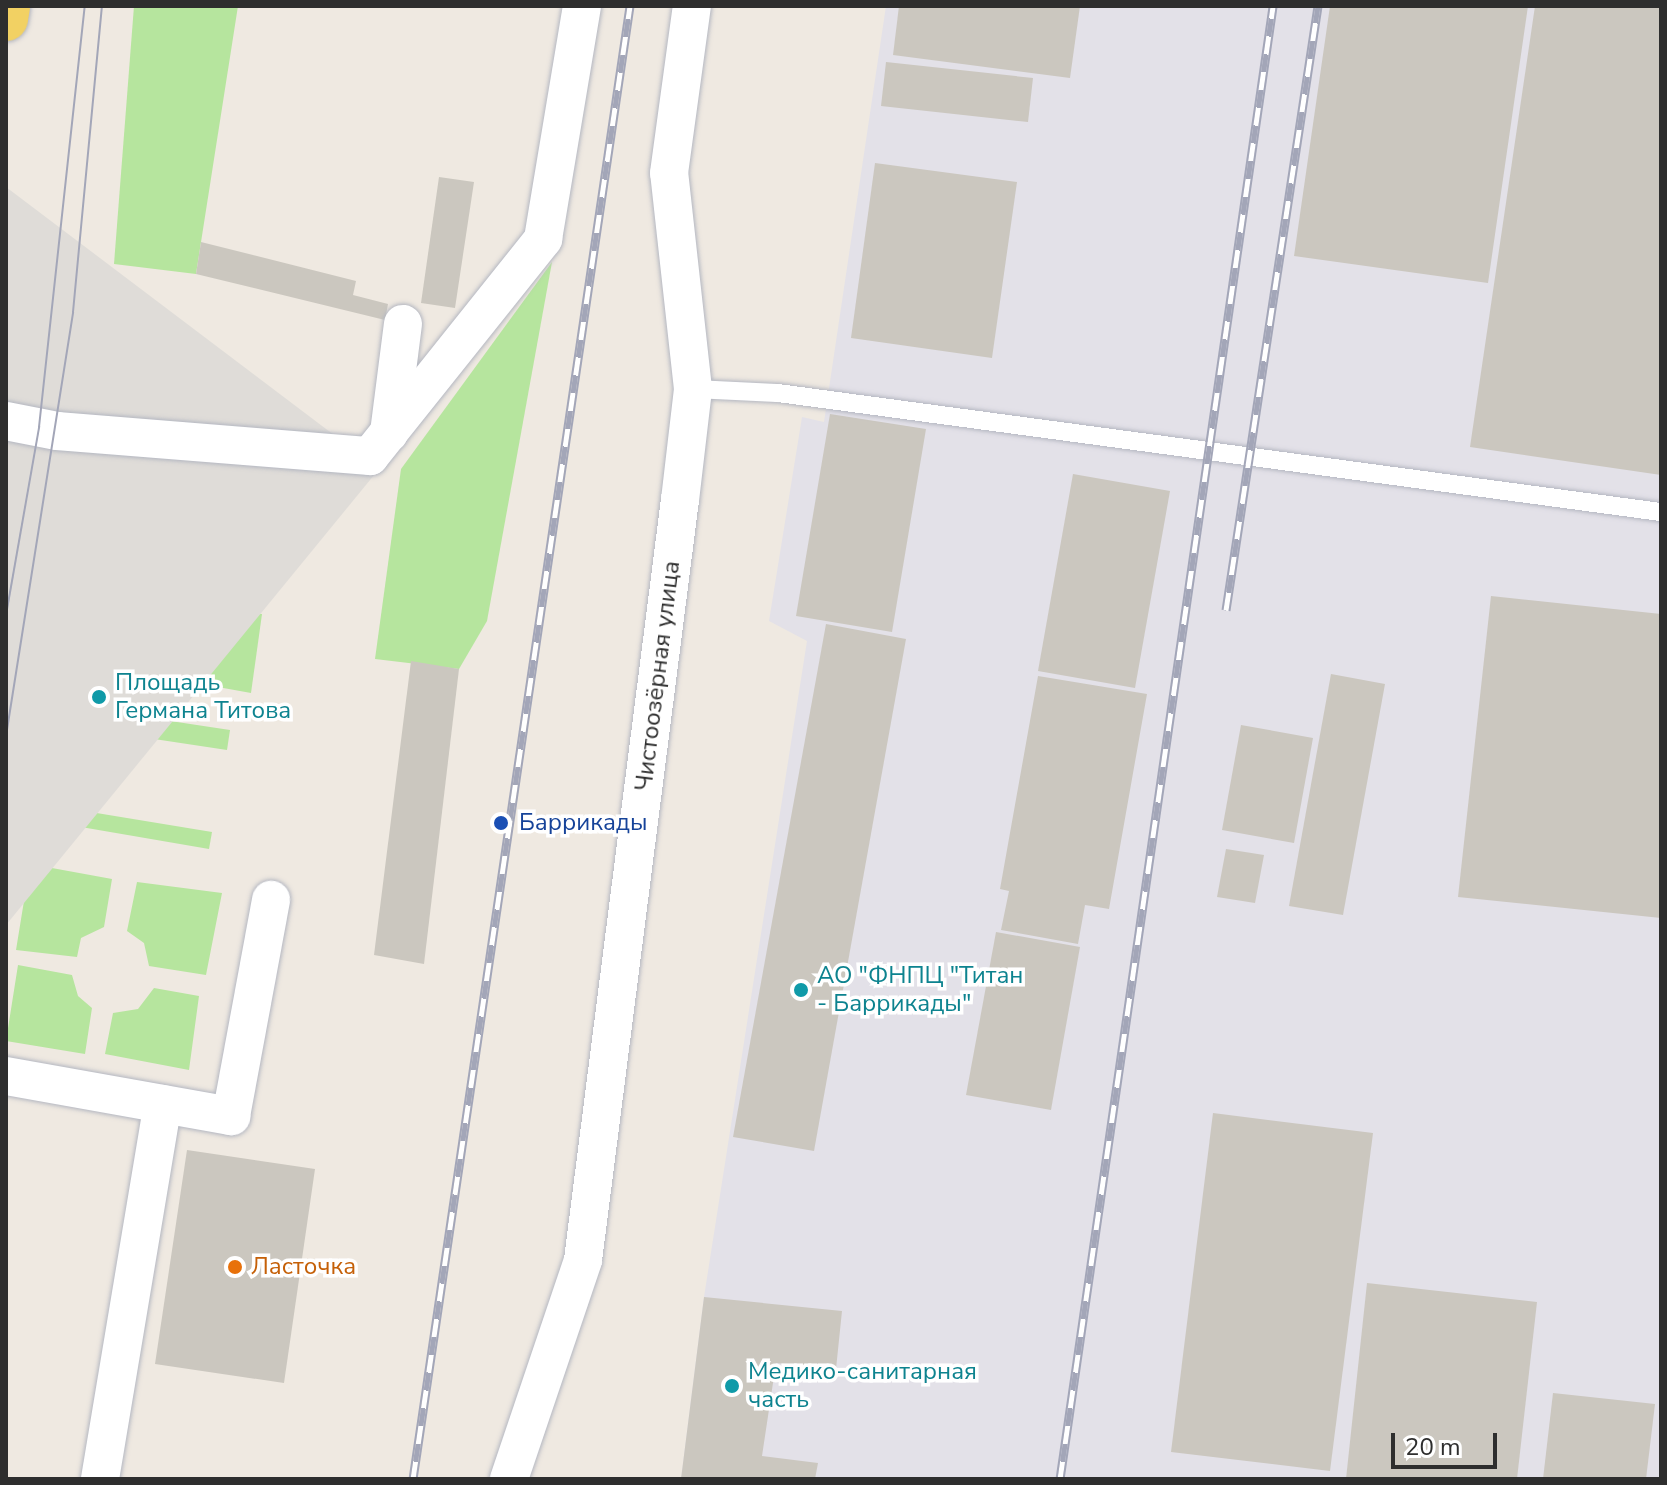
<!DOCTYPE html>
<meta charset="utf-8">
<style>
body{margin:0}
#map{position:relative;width:1667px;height:1485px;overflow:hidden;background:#efe9e1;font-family:"Nunito Sans",sans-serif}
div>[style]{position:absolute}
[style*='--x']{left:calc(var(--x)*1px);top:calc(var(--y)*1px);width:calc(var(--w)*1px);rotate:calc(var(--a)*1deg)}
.industrial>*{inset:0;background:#e3e1e8}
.green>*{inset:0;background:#b6e59e}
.plaza>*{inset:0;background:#dfdcd8}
.building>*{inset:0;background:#cbc7bf}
.roads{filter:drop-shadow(0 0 2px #b4b7c1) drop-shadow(0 0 2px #b4b7c1)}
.lane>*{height:18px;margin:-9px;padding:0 9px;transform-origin:9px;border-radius:9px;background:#fff}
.street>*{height:38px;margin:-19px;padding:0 19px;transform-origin:19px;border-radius:19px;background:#fff}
.primary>*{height:44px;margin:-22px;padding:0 22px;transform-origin:22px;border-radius:22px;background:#f2d163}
.tram>*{height:2px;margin:-1px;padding:0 1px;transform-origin:1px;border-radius:1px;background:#a3a6b8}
.rail>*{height:9px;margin-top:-4.5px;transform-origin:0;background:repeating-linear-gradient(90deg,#fff 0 18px,#a3a6b8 0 36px);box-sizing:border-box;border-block:2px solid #a3a6b8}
.dots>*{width:22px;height:22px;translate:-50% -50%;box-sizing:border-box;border:4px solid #fff;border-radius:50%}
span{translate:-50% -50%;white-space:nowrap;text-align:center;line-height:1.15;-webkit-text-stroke:7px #fff;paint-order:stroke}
.street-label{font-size:24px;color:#2e2e2e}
.culture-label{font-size:24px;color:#0d838f}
.left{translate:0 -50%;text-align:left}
.transit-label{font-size:24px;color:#164399}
.food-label{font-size:24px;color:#c56008}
.frame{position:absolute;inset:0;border:8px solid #2e2e2e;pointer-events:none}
.scale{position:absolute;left:1391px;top:1433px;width:106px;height:36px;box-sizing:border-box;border:4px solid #2e2e2e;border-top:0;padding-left:10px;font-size:24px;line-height:28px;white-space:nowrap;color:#2e2e2e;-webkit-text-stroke:6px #fff;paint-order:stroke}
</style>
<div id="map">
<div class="industrial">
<i style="clip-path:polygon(886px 6px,1661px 6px,1661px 1479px,681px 1479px,704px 1297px,807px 641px,769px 621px,802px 417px,824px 422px)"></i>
</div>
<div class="green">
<i style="clip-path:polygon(134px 6px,238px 6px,196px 274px,114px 264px)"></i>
<i style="clip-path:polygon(552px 262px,487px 621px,459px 669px,375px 659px,401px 469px)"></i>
<i style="clip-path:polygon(202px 610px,262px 614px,251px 693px,168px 678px)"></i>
<i style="clip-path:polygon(71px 706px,230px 730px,227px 750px,68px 726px)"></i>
<i style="clip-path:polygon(54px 806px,212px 832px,209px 849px,52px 822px)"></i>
<i style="clip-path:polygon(30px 864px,112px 879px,104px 927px,81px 938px,77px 957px,16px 950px)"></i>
<i style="clip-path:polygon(137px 882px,222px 893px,206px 975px,149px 966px,144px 943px,127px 931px)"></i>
<i style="clip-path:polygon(18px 965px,72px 975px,78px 996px,92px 1008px,85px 1054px,6px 1041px)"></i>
<i style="clip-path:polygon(154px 988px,199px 996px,189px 1070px,105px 1054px,113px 1013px,138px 1009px)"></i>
</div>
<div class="plaza">
<i style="clip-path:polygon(6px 187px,379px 469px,6px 925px)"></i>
</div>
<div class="building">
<i style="clip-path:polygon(899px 6px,1080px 6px,1070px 78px,893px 55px)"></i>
<i style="clip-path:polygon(1330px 6px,1528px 6px,1488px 283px,1294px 256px)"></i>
<i style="clip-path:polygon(1535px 6px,1661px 6px,1661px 475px,1470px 447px)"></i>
<i style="clip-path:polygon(886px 62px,1033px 78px,1028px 122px,881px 106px)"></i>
<i style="clip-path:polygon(875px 163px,1017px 182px,992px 358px,851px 338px)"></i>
<i style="clip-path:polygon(439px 177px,474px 182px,455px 308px,421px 303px)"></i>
<i style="clip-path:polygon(201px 242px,356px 281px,353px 295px,388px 304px,385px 320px,196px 274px)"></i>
<i style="clip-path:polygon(830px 414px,926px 429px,892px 632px,796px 616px)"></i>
<i style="clip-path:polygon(1073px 474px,1170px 491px,1135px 688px,1038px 671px)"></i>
<i style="clip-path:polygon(1491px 596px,1661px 614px,1661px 918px,1458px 897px)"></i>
<i style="clip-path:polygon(826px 624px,906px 639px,814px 1151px,733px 1137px)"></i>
<i style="clip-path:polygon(411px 661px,459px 669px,424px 964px,374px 955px)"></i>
<i style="clip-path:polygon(1331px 674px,1385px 684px,1343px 915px,1289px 906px)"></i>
<i style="clip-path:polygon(1038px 676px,1147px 694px,1109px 909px,1085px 905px,1078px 944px,1001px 930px,1009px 891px,1000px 889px)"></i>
<i style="clip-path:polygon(1241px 725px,1313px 738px,1294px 843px,1222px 830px)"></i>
<i style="clip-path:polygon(1226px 849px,1264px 855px,1255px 903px,1217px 897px)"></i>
<i style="clip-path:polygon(996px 932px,1080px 947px,1051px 1110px,966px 1095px)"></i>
<i style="clip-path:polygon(1213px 1113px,1373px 1133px,1330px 1471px,1171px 1452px)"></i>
<i style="clip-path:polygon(187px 1150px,315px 1169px,284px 1383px,155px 1364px)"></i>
<i style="clip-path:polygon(1367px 1283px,1537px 1302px,1517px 1479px,1346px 1479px)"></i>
<i style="clip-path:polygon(704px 1297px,842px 1311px,836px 1369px,776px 1363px,762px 1456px,818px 1463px,815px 1479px,681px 1479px)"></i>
<i style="clip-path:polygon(1553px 1393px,1655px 1404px,1646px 1479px,1543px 1479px)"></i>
</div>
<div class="roads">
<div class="lane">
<i style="--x:693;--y:389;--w:85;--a:2.7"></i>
<i style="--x:778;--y:393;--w:891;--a:7.68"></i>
</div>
<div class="street">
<i style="--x:6;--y:421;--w:52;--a:11.1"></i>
<i style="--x:57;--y:431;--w:314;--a:4.6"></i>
<i style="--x:370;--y:456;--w:278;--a:-51.4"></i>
<i style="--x:543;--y:239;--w:236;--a:-80.5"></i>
<i style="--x:389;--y:433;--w:110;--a:-82.7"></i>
<i style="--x:6;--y:1076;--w:229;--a:10.1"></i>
<i style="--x:231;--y:1116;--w:220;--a:-79.5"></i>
<i style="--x:100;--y:1479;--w:380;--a:-80.5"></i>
<i style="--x:509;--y:1479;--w:231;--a:-71.3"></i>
<i style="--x:583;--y:1260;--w:766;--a:-82.73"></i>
<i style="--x:680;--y:500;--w:112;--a:-83.3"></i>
<i style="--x:693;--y:389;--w:217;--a:-96.3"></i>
<i style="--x:669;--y:173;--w:169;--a:-82.2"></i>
</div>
<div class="primary">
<i style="--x:6;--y:19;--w:13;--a:-81"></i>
</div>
</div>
<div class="tram">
<i style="--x:6;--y:615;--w:191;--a:-80"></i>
<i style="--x:39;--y:427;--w:424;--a:-83.8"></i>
<i style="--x:6;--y:736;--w:429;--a:-81"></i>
<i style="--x:73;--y:312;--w:307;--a:-84.6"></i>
</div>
<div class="rail">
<i style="--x:1226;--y:610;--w:611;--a:-81.34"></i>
<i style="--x:413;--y:1479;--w:1489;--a:-81.62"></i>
<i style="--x:1060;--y:1479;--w:1488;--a:-81.77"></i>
</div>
<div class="dots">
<i style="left:99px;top:697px;background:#0f9aa8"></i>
<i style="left:501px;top:823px;background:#1a4fb4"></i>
<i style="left:801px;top:990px;background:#0f9aa8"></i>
<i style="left:235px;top:1267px;background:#e8710a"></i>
<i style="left:732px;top:1386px;background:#0f9aa8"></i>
</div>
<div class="street-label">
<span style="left:658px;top:676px;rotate:-83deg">Чистоозёрная улица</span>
</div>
<div class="culture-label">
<span class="left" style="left:115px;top:697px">Площадь<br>Германа Титова</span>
<span class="left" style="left:817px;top:990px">АО "ФНПЦ "Титан<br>- Баррикады"</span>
<span class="left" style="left:748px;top:1386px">Медико-санитарная<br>часть</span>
</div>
<div class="transit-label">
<span class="left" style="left:519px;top:823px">Баррикады</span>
</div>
<div class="food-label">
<span class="left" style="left:251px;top:1267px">Ласточка</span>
</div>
<div class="frame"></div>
<div class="scale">20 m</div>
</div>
